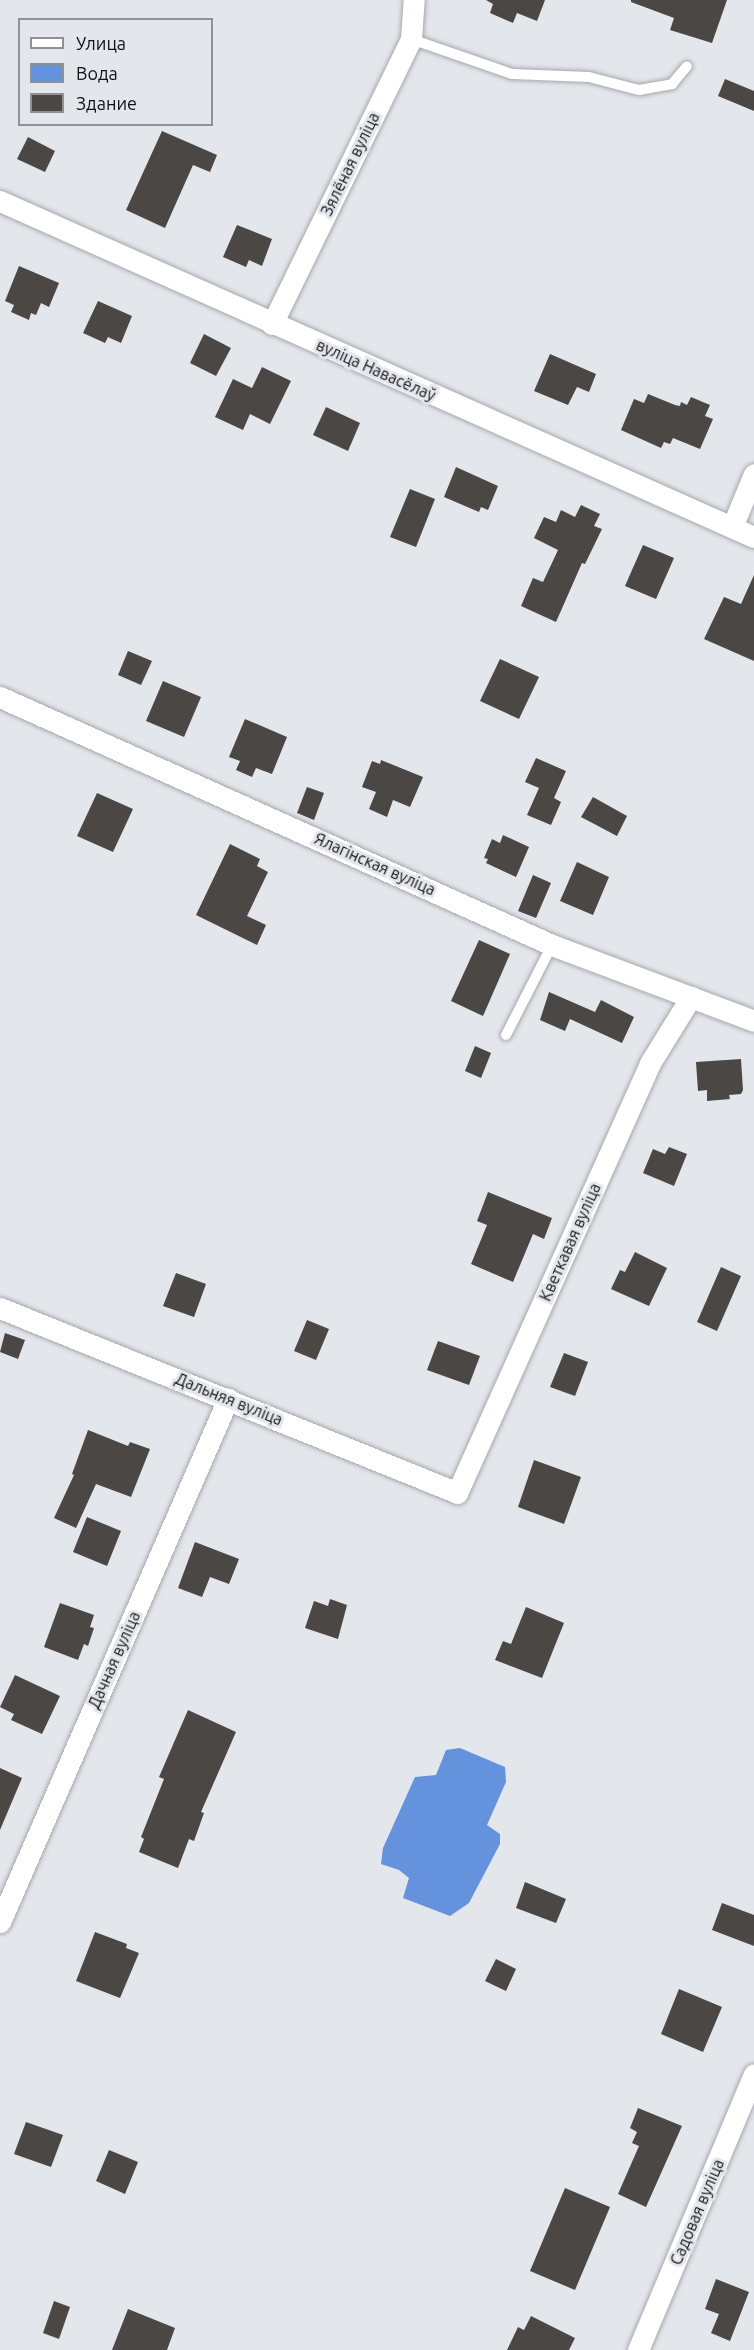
<!DOCTYPE html>
<meta charset="utf-8">
<style>
body{margin:0}
#map{position:relative;width:754px;height:2350px;overflow:hidden;background:#e3e6eb;font-family:Ubuntu,sans-serif}
div>[style]{position:absolute}
[style*='--x']{left:calc(var(--x)*1px);top:calc(var(--y)*1px);width:calc(var(--w)*1px);rotate:calc(var(--a)*1deg)}
.water>*{inset:0;background:#6492dd}
.building>*{inset:0;background:#4b4744}
.roads{filter:drop-shadow(0 0 2px #a6a8ad) drop-shadow(0 0 2px #a6a8ad)}
.service>*{height:10px;margin:-5px;padding:0 5px;transform-origin:5px;border-radius:5px;background:#fff}
.minor>*{height:21px;margin:-10.5px;padding:0 10.5px;transform-origin:10.5px;border-radius:10.5px;background:#fff}
span{translate:-50% -50%;white-space:nowrap;text-align:center;line-height:1.15;-webkit-text-stroke:6px #e3e6eb;paint-order:stroke}
.street-label{font-size:16px;color:#111214}
.legend{position:absolute;left:18px;top:18px;width:195px;height:108px;box-sizing:border-box;background:#e3e6eb;border:2px solid #8f9195;margin:0;padding:8px 10px;list-style:none;font-size:18px;color:#111214}
.legend li{display:flex;align-items:center;gap:12px;height:30px}
.legend b{width:30px;border:2px solid #8f9195}
</style>
<div id="map">
<div class="water">
<i style="clip-path:polygon(460px 1748px,505px 1767px,506px 1782px,487px 1825px,500px 1834px,500px 1844px,469px 1903px,450px 1916px,403px 1898px,409px 1878px,399px 1870px,381px 1864px,383px 1848px,415px 1777px,436px 1775px,446px 1750px)"></i>
</div>
<div class="building">
<i style="clip-path:polygon(486px 0,545px 0,537px 21px,517px 13px,513px 23px,490px 13px,493px 4px)"></i>
<i style="clip-path:polygon(631px 0,727px 0,712px 43px,670px 30px,674px 18px,631px 2px)"></i>
<i style="clip-path:polygon(725px 79px,754px 91px,754px 111px,718px 96px)"></i>
<i style="clip-path:polygon(162px 131px,217px 155px,210px 172px,193px 165px,165px 228px,126px 210px)"></i>
<i style="clip-path:polygon(28px 137px,55px 151px,45px 172px,17px 159px)"></i>
<i style="clip-path:polygon(237px 225px,272px 239px,262px 266px,249px 260px,246px 267px,223px 257px)"></i>
<i style="clip-path:polygon(19px 266px,59px 283px,49px 307px,41px 303px,36px 315px,31px 313px,29px 320px,11px 312px,14px 305px,5px 301px)"></i>
<i style="clip-path:polygon(98px 301px,132px 316px,121px 343px,108px 337px,105px 343px,83px 333px)"></i>
<i style="clip-path:polygon(204px 334px,231px 348px,216px 376px,190px 363px)"></i>
<i style="clip-path:polygon(550px 354px,596px 374px,589px 392px,577px 387px,568px 405px,534px 391px)"></i>
<i style="clip-path:polygon(262px 367px,291px 381px,270px 424px,250px 414px,243px 430px,215px 417px,233px 379px,252px 388px)"></i>
<i style="clip-path:polygon(648px 394px,675px 405px,680px 406px,681px 402px,687px 405px,691px 397px,710px 405px,705px 416px,713px 419px,700px 449px,673px 438px,670px 444px,664px 442px,661px 448px,621px 430px,634px 399px,644px 403px)"></i>
<i style="clip-path:polygon(326px 407px,360px 423px,348px 451px,313px 435px)"></i>
<i style="clip-path:polygon(456px 467px,498px 486px,488px 510px,481px 507px,479px 512px,444px 497px)"></i>
<i style="clip-path:polygon(410px 489px,435px 499px,416px 547px,390px 537px)"></i>
<i style="clip-path:polygon(581px 505px,600px 514px,594px 526px,602px 529px,585px 564px,582px 563px,556px 622px,521px 606px,533px 578px,543px 582px,558px 550px,534px 538px,544px 517px,556px 522px,561px 510px,575px 517px)"></i>
<i style="clip-path:polygon(643px 545px,674px 558px,656px 599px,625px 586px)"></i>
<i style="clip-path:polygon(754px 575px,754px 661px,704px 639px,724px 597px,741px 604px)"></i>
<i style="clip-path:polygon(128px 651px,152px 661px,141px 685px,118px 675px)"></i>
<i style="clip-path:polygon(500px 659px,539px 677px,519px 719px,480px 701px)"></i>
<i style="clip-path:polygon(163px 681px,201px 697px,184px 737px,146px 721px)"></i>
<i style="clip-path:polygon(245px 719px,287px 737px,272px 774px,256px 768px,252px 777px,236px 770px,240px 761px,229px 757px)"></i>
<i style="clip-path:polygon(536px 758px,566px 771px,554px 798px,561px 802px,551px 825px,527px 815px,539px 788px,525px 782px)"></i>
<i style="clip-path:polygon(381px 760px,423px 777px,410px 807px,393px 800px,387px 817px,369px 809px,376px 792px,362px 787px,372px 761px,380px 764px)"></i>
<i style="clip-path:polygon(307px 787px,324px 793px,314px 820px,297px 813px)"></i>
<i style="clip-path:polygon(97px 793px,133px 809px,113px 852px,77px 836px)"></i>
<i style="clip-path:polygon(593px 797px,627px 816px,617px 836px,581px 817px)"></i>
<i style="clip-path:polygon(503px 835px,529px 847px,516px 877px,486px 863px,488px 859px,484px 858px,492px 839px,500px 843px)"></i>
<i style="clip-path:polygon(230px 844px,260px 859px,257px 866px,268px 872px,247px 916px,266px 925px,257px 945px,196px 915px)"></i>
<i style="clip-path:polygon(577px 862px,609px 877px,593px 915px,560px 901px)"></i>
<i style="clip-path:polygon(533px 875px,551px 883px,536px 918px,518px 911px)"></i>
<i style="clip-path:polygon(479px 940px,510px 954px,483px 1016px,451px 1001px)"></i>
<i style="clip-path:polygon(549px 992px,595px 1012px,601px 1000px,634px 1017px,622px 1043px,570px 1019px,565px 1031px,540px 1020px)"></i>
<i style="clip-path:polygon(475px 1046px,491px 1053px,481px 1078px,465px 1071px)"></i>
<i style="clip-path:polygon(741px 1059px,743px 1090px,741px 1094px,729px 1095px,730px 1099px,707px 1101px,707px 1090px,698px 1091px,696px 1062px)"></i>
<i style="clip-path:polygon(669px 1147px,687px 1154px,674px 1186px,643px 1173px,653px 1149px,665px 1154px)"></i>
<i style="clip-path:polygon(488px 1192px,552px 1218px,544px 1239px,533px 1234px,513px 1282px,471px 1264px,487px 1225px,477px 1221px)"></i>
<i style="clip-path:polygon(635px 1252px,667px 1268px,649px 1306px,611px 1289px,620px 1270px,625px 1272px)"></i>
<i style="clip-path:polygon(721px 1267px,741px 1276px,717px 1331px,697px 1322px)"></i>
<i style="clip-path:polygon(176px 1273px,206px 1284px,194px 1317px,163px 1306px)"></i>
<i style="clip-path:polygon(307px 1320px,329px 1329px,316px 1360px,294px 1351px)"></i>
<i style="clip-path:polygon(5px 1333px,25px 1340px,18px 1359px,0 1352px)"></i>
<i style="clip-path:polygon(438px 1341px,480px 1356px,469px 1385px,427px 1370px)"></i>
<i style="clip-path:polygon(564px 1353px,588px 1362px,575px 1396px,550px 1387px)"></i>
<i style="clip-path:polygon(88px 1430px,128px 1446px,130px 1442px,150px 1449px,131px 1497px,96px 1484px,76px 1528px,54px 1518px,74px 1475px,72px 1474px)"></i>
<i style="clip-path:polygon(534px 1460px,581px 1477px,564px 1524px,518px 1507px)"></i>
<i style="clip-path:polygon(87px 1517px,121px 1531px,107px 1566px,73px 1552px)"></i>
<i style="clip-path:polygon(195px 1542px,239px 1559px,229px 1584px,210px 1577px,202px 1597px,178px 1588px)"></i>
<i style="clip-path:polygon(330px 1599px,347px 1605px,338px 1639px,305px 1628px,314px 1601px,328px 1606px)"></i>
<i style="clip-path:polygon(60px 1603px,94px 1615px,90px 1627px,94px 1628px,88px 1646px,84px 1644px,78px 1660px,44px 1647px)"></i>
<i style="clip-path:polygon(526px 1607px,564px 1623px,542px 1678px,495px 1660px,503px 1641px,511px 1644px)"></i>
<i style="clip-path:polygon(15px 1675px,60px 1696px,42px 1734px,11px 1720px,14px 1714px,0 1707px)"></i>
<i style="clip-path:polygon(188px 1710px,236px 1732px,201px 1812px,204px 1813px,194px 1841px,189px 1839px,178px 1868px,139px 1852px,144px 1839px,141px 1837px,164px 1779px,159px 1777px)"></i>
<i style="clip-path:polygon(0 1768px,22px 1778px,0 1830px)"></i>
<i style="clip-path:polygon(525px 1882px,566px 1899px,556px 1923px,516px 1908px)"></i>
<i style="clip-path:polygon(722px 1903px,754px 1915px,754px 1946px,712px 1930px)"></i>
<i style="clip-path:polygon(95px 1932px,127px 1944px,126px 1948px,139px 1953px,120px 1998px,76px 1981px)"></i>
<i style="clip-path:polygon(496px 1959px,516px 1969px,506px 1991px,485px 1981px)"></i>
<i style="clip-path:polygon(679px 1989px,722px 2007px,703px 2052px,661px 2034px)"></i>
<i style="clip-path:polygon(638px 2108px,682px 2126px,646px 2207px,618px 2194px,639px 2146px,632px 2143px,637px 2132px,630px 2128px)"></i>
<i style="clip-path:polygon(26px 2122px,63px 2135px,51px 2167px,14px 2154px)"></i>
<i style="clip-path:polygon(109px 2150px,138px 2162px,125px 2194px,96px 2181px)"></i>
<i style="clip-path:polygon(565px 2188px,610px 2207px,575px 2290px,530px 2271px)"></i>
<i style="clip-path:polygon(716px 2279px,749px 2292px,730px 2341px,711px 2333px,719px 2314px,705px 2309px)"></i>
<i style="clip-path:polygon(54px 2301px,70px 2307px,59px 2339px,43px 2333px)"></i>
<i style="clip-path:polygon(128px 2309px,175px 2328px,167px 2350px,112px 2350px)"></i>
<i style="clip-path:polygon(531px 2316px,575px 2338px,569px 2350px,507px 2350px,518px 2327px,524px 2330px)"></i>
</div>
<div class="roads">
<div class="service">
<i style="--x:411;--y:39;--w:107;--a:19.1"></i>
<i style="--x:512;--y:74;--w:77;--a:2.2"></i>
<i style="--x:589;--y:77;--w:52;--a:14.6"></i>
<i style="--x:639;--y:90;--w:34;--a:-10"></i>
<i style="--x:672;--y:84;--w:23;--a:-50"></i>
<i style="--x:506;--y:1035;--w:101;--a:-62.9"></i>
</div>
<div class="minor">
<i style="--x:0;--y:201;--w:825;--a:24.02"></i>
<i style="--x:272;--y:324;--w:317;--a:-64"></i>
<i style="--x:411;--y:39;--w:39;--a:-86"></i>
<i style="--x:732;--y:527;--w:57;--a:-67.5"></i>
<i style="--x:0;--y:697;--w:605;--a:24.19"></i>
<i style="--x:552;--y:945;--w:216;--a:20.6"></i>
<i style="--x:0;--y:1308;--w:493;--a:22"></i>
<i style="--x:457;--y:1493;--w:471;--a:-65.8"></i>
<i style="--x:650;--y:1063;--w:78;--a:-58.2"></i>
<i style="--x:0;--y:1922;--w:571;--a:-66.45"></i>
<i style="--x:638;--y:2350;--w:299;--a:-67.2"></i>
</div>
</div>
<div class="street-label">
<span style="left:350px;top:164px;rotate:-64deg">Зялёная вуліца</span>
<span style="left:376px;top:370px;rotate:24deg">вуліца Навасёлаў</span>
<span style="left:375px;top:864px;rotate:24deg">Ялагінская вуліца</span>
<span style="left:570px;top:1242px;rotate:-66deg">Кветкавая вуліца</span>
<span style="left:229px;top:1399px;rotate:22deg">Дальняя вуліца</span>
<span style="left:114px;top:1660px;rotate:-66deg">Дачная вуліца</span>
<span style="left:697px;top:2212px;rotate:-67deg">Садовая вуліца</span>
</div>
<ul class="legend">
<li><b style="height:8px;background:#fff"></b>Улица</li>
<li><b style="height:16px;background:#6492dd"></b>Вода</li>
<li><b style="height:16px;background:#4b4744"></b>Здание</li>
</ul>
</div>
